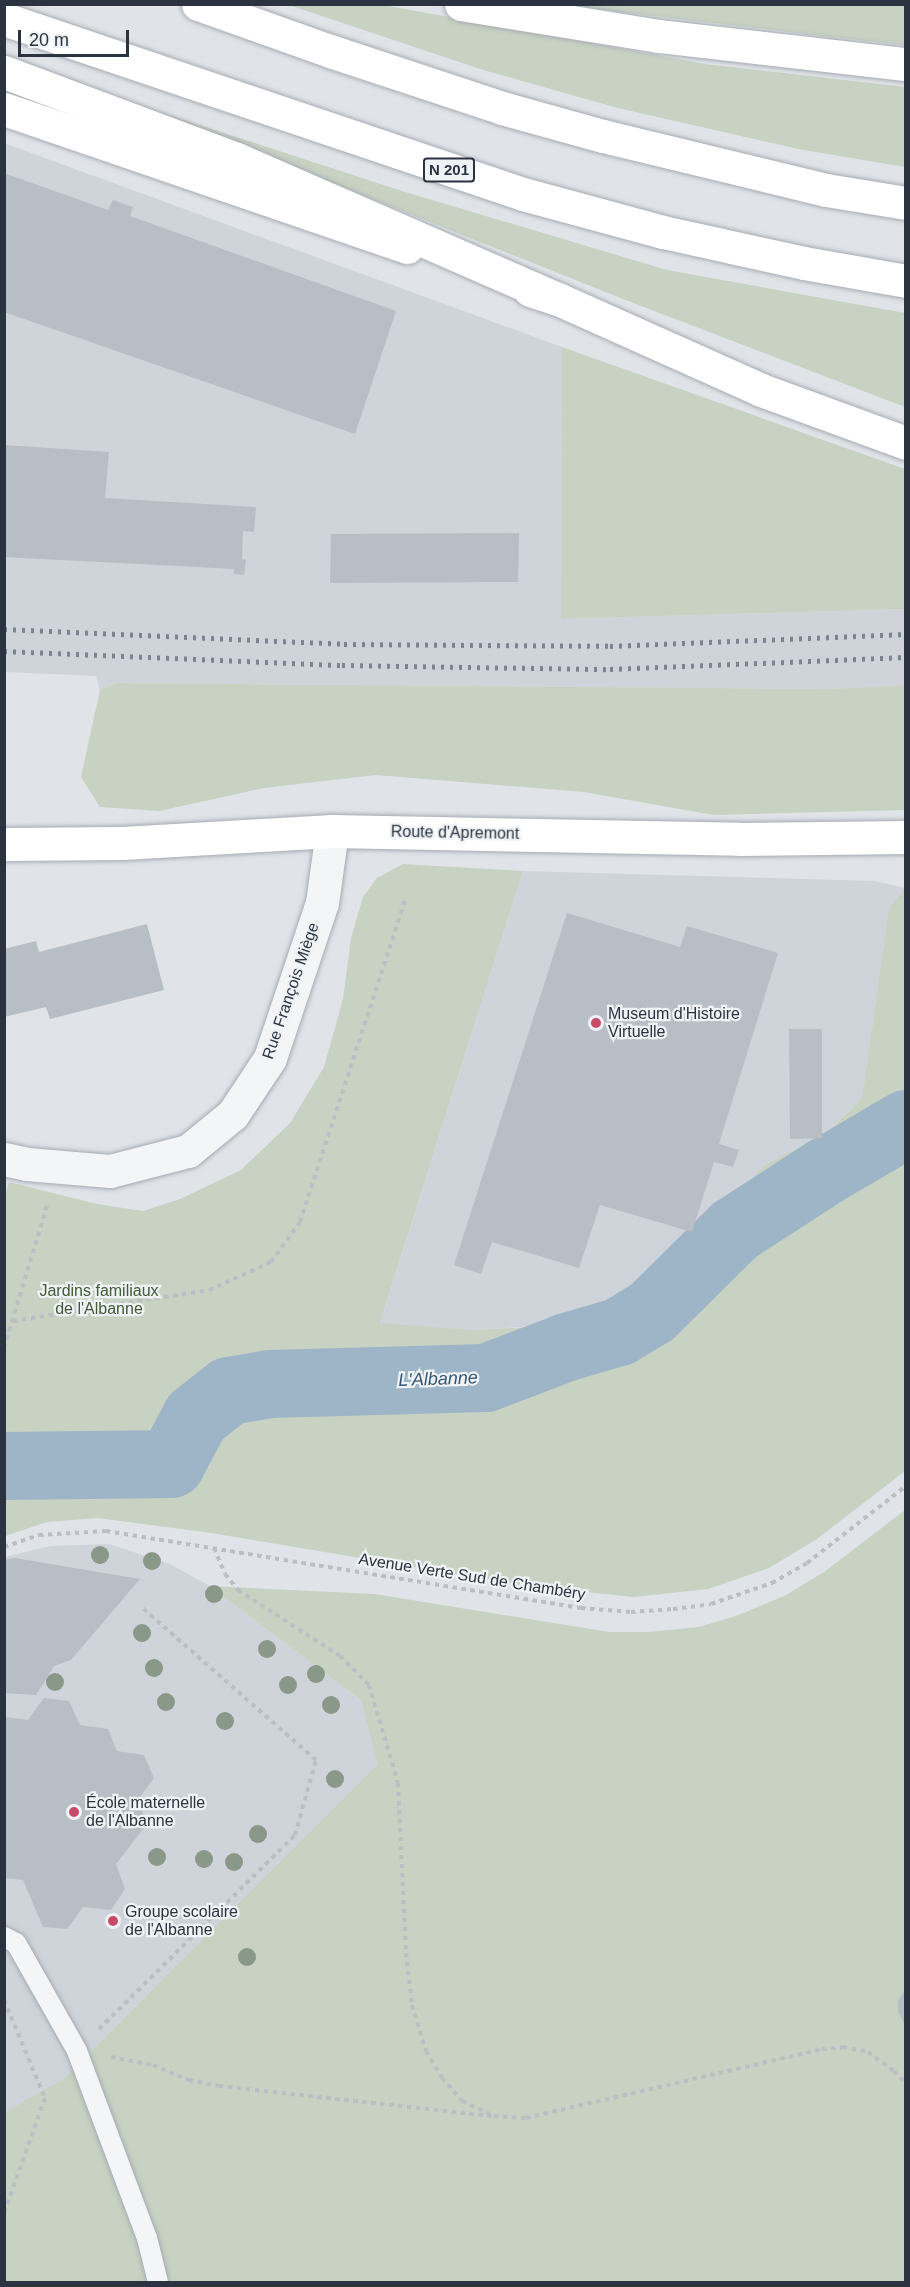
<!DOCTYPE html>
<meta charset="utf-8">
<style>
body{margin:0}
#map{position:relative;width:910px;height:2287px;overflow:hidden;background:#e0e4e9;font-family:Helvetica,sans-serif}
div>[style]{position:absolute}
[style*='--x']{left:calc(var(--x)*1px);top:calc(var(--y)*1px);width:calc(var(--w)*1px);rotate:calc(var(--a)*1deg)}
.built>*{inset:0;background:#cfd4da}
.green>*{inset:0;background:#c7d2c2}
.river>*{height:68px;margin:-34px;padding:0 34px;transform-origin:34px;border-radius:34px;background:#9db5c7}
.building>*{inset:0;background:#b8bec5}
.path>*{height:4px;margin-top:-2px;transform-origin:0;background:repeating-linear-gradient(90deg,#bbbfc3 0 4.5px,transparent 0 9px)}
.roads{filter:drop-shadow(0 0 2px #a6abb3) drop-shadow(0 0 2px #a6abb3)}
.service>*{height:20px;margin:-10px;padding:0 10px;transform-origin:10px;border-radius:10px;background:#f3f5f7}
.minor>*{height:33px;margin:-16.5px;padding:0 16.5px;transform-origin:16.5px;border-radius:16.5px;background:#f3f5f7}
.secondary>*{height:33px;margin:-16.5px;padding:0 16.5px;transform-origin:16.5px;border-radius:16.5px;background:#fff}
.trunk>*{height:33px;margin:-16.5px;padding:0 16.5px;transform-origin:16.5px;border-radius:16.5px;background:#fff}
.rail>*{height:4.5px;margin-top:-2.25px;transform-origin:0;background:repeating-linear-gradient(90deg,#7b8591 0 3px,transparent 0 9px)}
.trees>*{width:18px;height:18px;margin:-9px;border-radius:50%;background:#899888}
.dots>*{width:16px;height:16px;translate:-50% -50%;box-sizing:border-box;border:3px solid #f0f3f6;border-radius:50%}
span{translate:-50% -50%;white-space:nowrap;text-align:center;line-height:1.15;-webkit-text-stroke:4.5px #f0f3f6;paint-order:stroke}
.shield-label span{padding:2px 4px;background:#f0f3f6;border:2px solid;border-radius:4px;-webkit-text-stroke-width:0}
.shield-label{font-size:15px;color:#2a333f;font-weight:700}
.street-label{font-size:16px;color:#2a333f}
.poi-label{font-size:16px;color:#2a333f}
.left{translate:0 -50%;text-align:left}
.park-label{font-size:16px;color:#415a38}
.water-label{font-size:18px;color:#365571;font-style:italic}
.frame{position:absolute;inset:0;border:6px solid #2a333f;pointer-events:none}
.scale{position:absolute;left:18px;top:30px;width:111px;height:27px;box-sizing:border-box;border:3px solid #2a333f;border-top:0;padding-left:8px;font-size:18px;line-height:21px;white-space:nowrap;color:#2a333f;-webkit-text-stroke:4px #f0f3f6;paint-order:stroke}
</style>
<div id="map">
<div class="built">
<i style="clip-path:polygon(4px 143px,562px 347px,561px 619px,905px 609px,905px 685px,828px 689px,116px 683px,100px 690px,96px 676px,5px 672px)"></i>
<i style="clip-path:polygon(523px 871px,875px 881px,905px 888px,889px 908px,862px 1098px,828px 1132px,764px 1165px,717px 1215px,667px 1260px,587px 1314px,536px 1326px,475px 1330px,380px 1324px)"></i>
<i style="clip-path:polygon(109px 1544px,170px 1564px,210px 1586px,361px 1700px,379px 1764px,64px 2078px,5px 2113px,4px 1557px,51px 1546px)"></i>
</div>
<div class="green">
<i style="clip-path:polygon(289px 5px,383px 5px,705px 64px,905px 87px,905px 167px,798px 149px,618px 108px,483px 70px)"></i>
<i style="clip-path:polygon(561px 5px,905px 5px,905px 45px,822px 36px)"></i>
<i style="clip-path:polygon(132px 103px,402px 191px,667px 270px,905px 313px,905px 407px,623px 299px)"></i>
<i style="clip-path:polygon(562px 347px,905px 469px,905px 609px,561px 619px)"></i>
<i style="clip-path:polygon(116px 683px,828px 689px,905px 685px,905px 810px,713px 815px,584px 792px,376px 775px,264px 788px,159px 811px,100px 807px,81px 777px,100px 690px)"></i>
<i style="clip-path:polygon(403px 864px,523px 871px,380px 1323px,475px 1330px,530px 1327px,587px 1314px,667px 1259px,717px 1215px,764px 1165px,828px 1132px,862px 1098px,889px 908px,905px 888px,905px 1471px,817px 1539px,769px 1568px,708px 1589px,634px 1597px,528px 1586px,211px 1533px,98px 1518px,47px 1522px,5px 1536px,4px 1198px,9px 1182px,97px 1204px,143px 1211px,180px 1199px,241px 1170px,290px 1123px,324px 1067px,343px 999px,351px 938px,363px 897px,377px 878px)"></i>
<i style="clip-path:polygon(905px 1510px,905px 2282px,5px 2282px,4px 2113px,64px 2078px,378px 1764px,361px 1700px,210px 1586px,375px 1594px,609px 1632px,650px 1632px,699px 1627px,739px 1615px,786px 1595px,824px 1572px)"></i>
</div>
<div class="river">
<i style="--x:4;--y:1466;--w:167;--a:-0.7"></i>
<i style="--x:171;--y:1464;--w:53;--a:-62"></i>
<i style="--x:196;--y:1417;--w:42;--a:-38.2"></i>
<i style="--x:229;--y:1391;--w:42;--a:-9.7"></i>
<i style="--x:270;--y:1384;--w:216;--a:-1.6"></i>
<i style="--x:486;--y:1378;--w:87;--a:-20.9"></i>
<i style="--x:567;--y:1347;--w:54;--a:-16.1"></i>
<i style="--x:619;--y:1332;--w:37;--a:-31"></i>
<i style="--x:651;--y:1313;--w:118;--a:-44.7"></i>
<i style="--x:735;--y:1230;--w:108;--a:-33"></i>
<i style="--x:826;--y:1171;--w:93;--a:-30.4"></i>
</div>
<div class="building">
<i style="clip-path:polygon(4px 173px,108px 210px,113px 200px,133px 207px,130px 216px,396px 311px,355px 434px,4px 312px)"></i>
<i style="clip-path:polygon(4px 445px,109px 452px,105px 498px,256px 507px,254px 532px,243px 531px,242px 559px,246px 560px,244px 575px,234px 574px,234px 569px,4px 557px)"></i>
<i style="clip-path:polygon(519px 533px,518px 582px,330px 583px,331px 534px)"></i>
<i style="clip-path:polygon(567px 913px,680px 947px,687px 926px,778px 953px,719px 1144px,739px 1150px,733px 1167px,714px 1162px,692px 1232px,600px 1205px,579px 1268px,492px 1242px,481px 1274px,454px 1265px)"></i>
<i style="clip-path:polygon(147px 924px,164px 990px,50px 1019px,46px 1007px,4px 1017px,4px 949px,36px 941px,39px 952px)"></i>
<i style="clip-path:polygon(789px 1029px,822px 1029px,822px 1138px,790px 1139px)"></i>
<i style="clip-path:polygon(15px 1558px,140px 1579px,71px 1660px,54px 1666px,36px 1695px,4px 1693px,4px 1560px)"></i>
<i style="clip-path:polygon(44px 1698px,69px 1701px,80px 1725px,108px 1729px,117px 1751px,144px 1755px,154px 1778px,138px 1800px,147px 1824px,116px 1864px,125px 1889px,111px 1910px,83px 1907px,67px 1929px,43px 1927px,23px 1880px,4px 1878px,4px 1717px,28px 1720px)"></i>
<i style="clip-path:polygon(906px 1988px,906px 2027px,898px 2012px,898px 2001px)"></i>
</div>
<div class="path">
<i style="--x:13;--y:1321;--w:198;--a:-9"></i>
<i style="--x:209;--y:1290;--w:68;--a:-24.3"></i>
<i style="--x:271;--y:1262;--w:49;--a:-54.1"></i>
<i style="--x:300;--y:1222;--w:338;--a:-71.9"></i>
<i style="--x:4;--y:1348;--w:152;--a:-73.2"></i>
<i style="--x:4;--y:1547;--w:37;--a:-19"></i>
<i style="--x:39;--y:1535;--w:67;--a:-3.4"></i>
<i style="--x:106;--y:1531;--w:481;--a:9.2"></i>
<i style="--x:581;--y:1608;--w:50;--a:4.6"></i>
<i style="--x:631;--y:1612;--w:42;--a:-4.1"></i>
<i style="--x:673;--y:1609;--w:38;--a:-7"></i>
<i style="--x:711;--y:1604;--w:65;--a:-19"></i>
<i style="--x:772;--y:1583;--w:40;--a:-29.7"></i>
<i style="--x:807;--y:1563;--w:125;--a:-37.9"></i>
<i style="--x:214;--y:1548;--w:28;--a:67"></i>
<i style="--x:225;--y:1574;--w:21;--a:51"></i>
<i style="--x:238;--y:1590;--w:121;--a:32.9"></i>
<i style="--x:340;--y:1656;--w:41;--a:45"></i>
<i style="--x:369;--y:1685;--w:102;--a:73.5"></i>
<i style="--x:398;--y:1783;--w:170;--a:87.3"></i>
<i style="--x:406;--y:1953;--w:52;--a:83.4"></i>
<i style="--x:412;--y:2005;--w:48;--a:73.1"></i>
<i style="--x:426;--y:2051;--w:31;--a:59"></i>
<i style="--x:442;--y:2078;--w:30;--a:49"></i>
<i style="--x:462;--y:2101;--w:35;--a:25"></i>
<i style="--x:494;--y:2116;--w:32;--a:4"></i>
<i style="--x:526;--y:2118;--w:304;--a:-13.1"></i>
<i style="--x:822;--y:2049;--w:21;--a:-5"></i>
<i style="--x:843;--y:2047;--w:25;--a:11"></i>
<i style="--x:868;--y:2052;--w:32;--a:36"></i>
<i style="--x:894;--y:2071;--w:18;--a:47"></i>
<i style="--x:4;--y:2000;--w:106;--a:67.3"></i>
<i style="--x:45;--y:2098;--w:122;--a:109.6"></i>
<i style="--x:99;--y:2029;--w:276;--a:-44.7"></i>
<i style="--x:295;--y:1835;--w:78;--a:-74.4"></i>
<i style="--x:316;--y:1760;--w:234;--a:-138.8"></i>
<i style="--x:111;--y:2057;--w:43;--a:10.8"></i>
<i style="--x:153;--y:2065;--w:39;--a:23"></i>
<i style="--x:189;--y:2080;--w:31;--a:11"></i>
<i style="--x:219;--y:2086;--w:274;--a:6.3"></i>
</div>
<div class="roads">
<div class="service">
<i style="--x:4;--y:1937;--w:13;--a:27"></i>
<i style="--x:16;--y:1943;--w:124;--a:60.5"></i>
<i style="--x:77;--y:2051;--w:200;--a:69.5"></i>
<i style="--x:147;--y:2238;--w:45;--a:76"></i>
</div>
<div class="minor">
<i style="--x:4;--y:1159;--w:24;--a:12"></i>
<i style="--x:27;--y:1164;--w:83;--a:4.8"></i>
<i style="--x:110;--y:1171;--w:81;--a:-14.4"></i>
<i style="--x:188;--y:1151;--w:58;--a:-39.4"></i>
<i style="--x:233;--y:1114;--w:67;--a:-56.5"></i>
<i style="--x:270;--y:1058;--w:163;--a:-71.5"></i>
<i style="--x:322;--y:903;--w:73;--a:-82.1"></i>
</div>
<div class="secondary">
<i style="--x:461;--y:4;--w:201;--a:9.2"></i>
<i style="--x:659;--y:36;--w:249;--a:6.5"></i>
<i style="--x:4;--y:109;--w:426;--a:18.9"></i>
<i style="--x:530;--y:290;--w:29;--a:18"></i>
<i style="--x:558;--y:299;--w:222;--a:24.1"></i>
<i style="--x:761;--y:390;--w:154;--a:20.1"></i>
<i style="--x:4;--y:844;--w:118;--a:-0.5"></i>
<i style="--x:122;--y:843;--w:210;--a:-3.3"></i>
<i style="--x:332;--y:831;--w:408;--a:1.1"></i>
<i style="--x:740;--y:839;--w:166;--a:-0.7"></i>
</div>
<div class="trunk">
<i style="--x:198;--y:4;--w:140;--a:19.6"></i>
<i style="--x:330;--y:51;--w:181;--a:18.3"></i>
<i style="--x:502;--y:108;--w:105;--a:15.5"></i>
<i style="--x:603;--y:136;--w:229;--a:13.6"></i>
<i style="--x:826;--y:190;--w:81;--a:9.2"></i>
<i style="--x:4;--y:19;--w:548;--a:18.63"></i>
<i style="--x:523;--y:194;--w:145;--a:15.2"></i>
<i style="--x:663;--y:232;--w:144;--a:12.4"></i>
<i style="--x:804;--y:263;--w:104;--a:10"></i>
<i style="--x:4;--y:72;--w:249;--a:20.5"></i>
<i style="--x:237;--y:159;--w:350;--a:23.6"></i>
</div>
</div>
<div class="rail">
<i style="--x:4;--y:629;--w:340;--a:2.5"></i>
<i style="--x:344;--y:644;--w:266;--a:0.4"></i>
<i style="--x:610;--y:646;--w:296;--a:-2.3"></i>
<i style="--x:4;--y:651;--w:338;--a:2.4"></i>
<i style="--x:342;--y:665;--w:268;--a:0.9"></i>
<i style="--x:610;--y:669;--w:296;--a:-2.3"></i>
</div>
<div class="trees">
<i style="left:100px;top:1555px"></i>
<i style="left:152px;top:1561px"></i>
<i style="left:214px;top:1594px"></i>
<i style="left:142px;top:1633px"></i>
<i style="left:267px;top:1649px"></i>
<i style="left:154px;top:1668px"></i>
<i style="left:316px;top:1674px"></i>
<i style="left:55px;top:1682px"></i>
<i style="left:288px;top:1685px"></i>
<i style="left:166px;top:1702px"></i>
<i style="left:331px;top:1705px"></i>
<i style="left:225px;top:1721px"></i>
<i style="left:335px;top:1779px"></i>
<i style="left:258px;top:1834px"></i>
<i style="left:157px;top:1857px"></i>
<i style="left:204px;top:1859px"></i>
<i style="left:234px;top:1862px"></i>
<i style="left:247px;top:1957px"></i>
</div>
<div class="dots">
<i style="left:596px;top:1023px;background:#c74b68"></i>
<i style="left:74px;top:1812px;background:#c74b68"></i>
<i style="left:113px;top:1921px;background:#c74b68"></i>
</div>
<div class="shield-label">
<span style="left:449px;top:170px">N 201</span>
</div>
<div class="street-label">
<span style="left:455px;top:833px;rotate:1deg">Route d'Apremont</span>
<span style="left:291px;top:991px;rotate:-71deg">Rue François Miège</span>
<span style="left:472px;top:1577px;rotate:9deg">Avenue Verte Sud de Chambéry</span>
</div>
<div class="poi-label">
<span class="left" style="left:608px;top:1023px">Museum d'Histoire<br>Virtuelle</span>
<span class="left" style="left:86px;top:1812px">École maternelle<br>de l'Albanne</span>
<span class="left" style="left:125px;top:1921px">Groupe scolaire<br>de l'Albanne</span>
</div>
<div class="park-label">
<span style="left:99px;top:1300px">Jardins familiaux<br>de l'Albanne</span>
</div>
<div class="water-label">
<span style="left:438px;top:1379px;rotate:-2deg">L'Albanne</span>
</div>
<div class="frame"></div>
<div class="scale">20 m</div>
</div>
